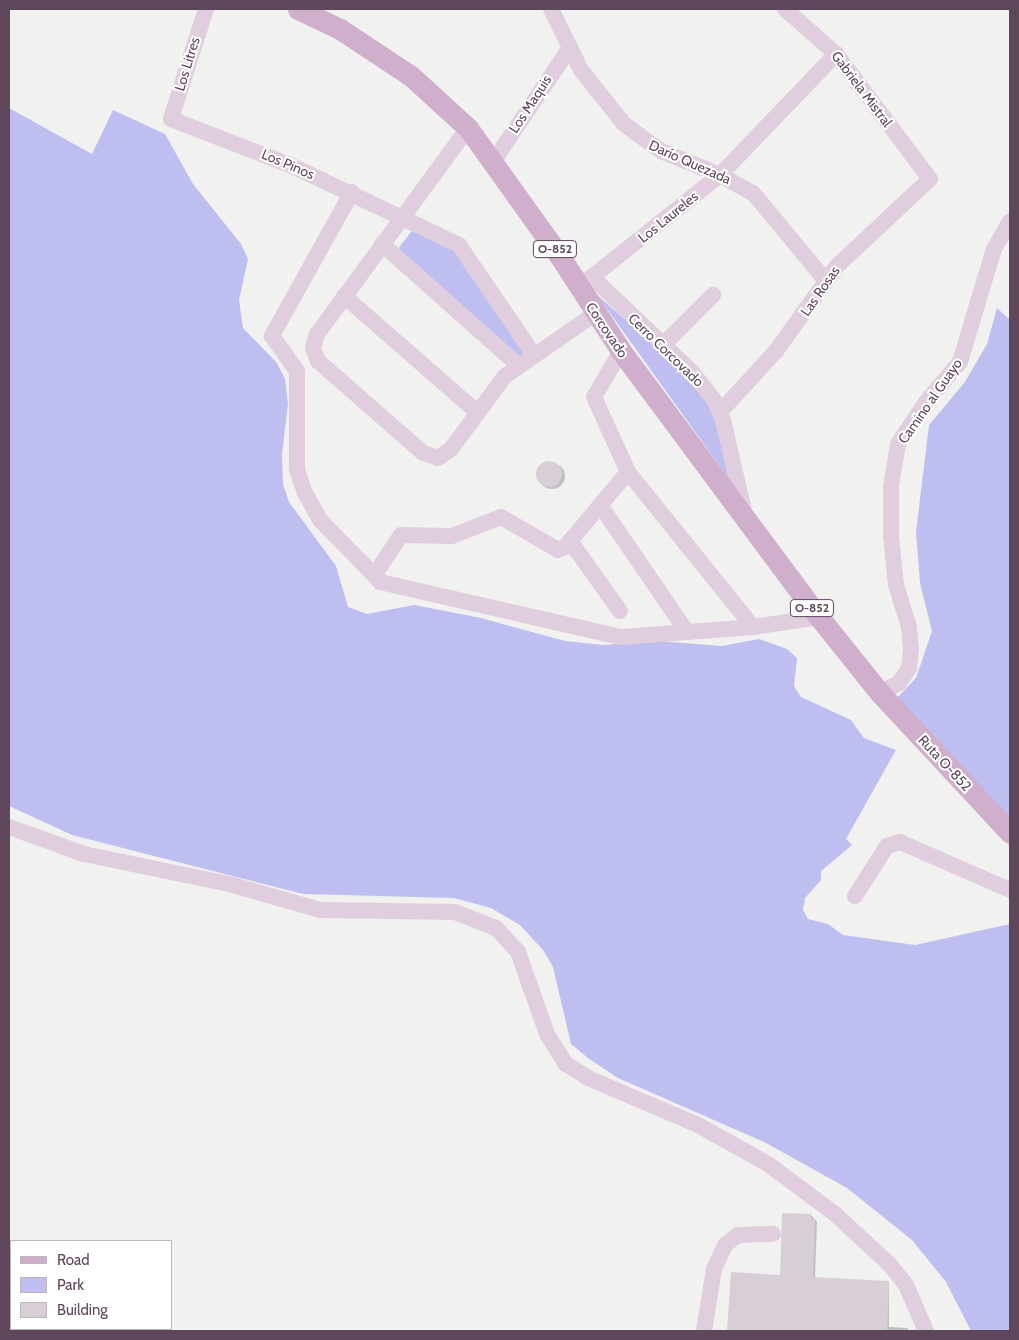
<!DOCTYPE html>
<meta charset="utf-8">
<style>
body{margin:0}
#map{position:relative;width:1019px;height:1340px;overflow:hidden;background:#f1f2f0;font-family:Cabin,sans-serif}
div>[style]{position:absolute}
[style*='--x']{left:calc(var(--x)*1px);top:calc(var(--y)*1px);width:calc(var(--w)*1px);rotate:calc(var(--a)*1deg)}
.green>*{inset:0;background:#bfbef0}
.shadow>*{inset:0;background:#0003}
.round{border-radius:50%}
.building>*{inset:0;background:#d7cfd5}
.minor>*{height:16px;margin:-8px;padding:0 8px;transform-origin:8px;border-radius:8px;background:#e0cede}
.major>*{height:21px;margin:-10.5px;padding:0 10.5px;transform-origin:10.5px;border-radius:10.5px;background:#cfafcb}
span{translate:-50% -50%;white-space:nowrap;text-align:center;line-height:1.15;-webkit-text-stroke:4px #fff;paint-order:stroke}
.shield-label span{padding:1px 4px;background:#fff;border:1px solid;border-radius:4px;-webkit-text-stroke-width:0}
.shield-label{font-size:12px;color:#5e475b;font-weight:700}
.street-label{font-size:14px;color:#5e475b}
.frame{position:absolute;inset:0;border:10px solid #5e475b;pointer-events:none}
.legend{position:absolute;left:10px;top:1240px;width:162px;height:90px;box-sizing:border-box;background:#fff;border:1px solid #bfb5bd;margin:0;padding:6px 9px;list-style:none;font-size:15px;color:#5e475b}
.legend li{display:flex;align-items:center;gap:10px;height:25px}
.legend b{width:25px;border:1px solid #bfb5bd}
</style>
<div id="map">
<div class="green">
<i style="clip-path:polygon(9px 108px,92px 154px,113px 110px,165px 134px,193px 184px,241px 244px,248px 259px,239px 300px,243px 328px,277px 363px,285px 379px,288px 404px,282px 454px,283px 484px,289px 502px,336px 566px,348px 607px,367px 614px,414px 605px,481px 618px,565px 641px,603px 645px,658px 641px,722px 646px,759px 639px,787px 649px,797px 658px,794px 686px,801px 697px,851px 720px,864px 738px,896px 750px,846px 839px,852px 845px,821px 871px,821px 880px,805px 898px,803px 910px,808px 919px,828px 924px,843px 935px,915px 945px,1010px 924px,1010px 1331px,971px 1331px,946px 1282px,912px 1240px,847px 1188px,766px 1143px,618px 1078px,588px 1058px,571px 1044px,553px 967px,543px 950px,520px 925px,491px 908px,454px 898px,303px 894px,72px 835px,9px 806px)"></i>
<i style="clip-path:polygon(419px 231px,460px 250px,529px 351px,521px 358px,397px 250px,411px 232px)"></i>
<i style="clip-path:polygon(597px 295px,688px 374px,710px 401px,734px 486px)"></i>
<i style="clip-path:polygon(997px 308px,1010px 320px,1010px 820px,896px 699px,916px 678px,932px 631px,920px 583px,916px 532px,929px 425px,965px 382px,987px 344px)"></i>
</div>
<div class="shadow">
<i class="round" style="left:539px;top:463px;width:26px;height:26px"></i>
<i style="clip-path:polygon(811px 1215px,817px 1222px,815px 1278px,889px 1282px,889px 1327px,907px 1328px,910px 1331px,728px 1331px,732px 1273px,782px 1276px)"></i>
</div>
<div class="building">
<i class="round" style="left:536px;top:461px;width:26px;height:26px"></i>
<i style="clip-path:polygon(782px 1213px,811px 1214px,811px 1219px,815px 1219px,813px 1277px,889px 1281px,887px 1331px,727px 1331px,731px 1272px,780px 1275px)"></i>
</div>
<div class="minor">
<i style="--x:206;--y:9;--w:115;--a:107.7"></i>
<i style="--x:171;--y:119;--w:130;--a:21.2"></i>
<i style="--x:292;--y:166;--w:185;--a:25.3"></i>
<i style="--x:459;--y:245;--w:133;--a:55.7"></i>
<i style="--x:551;--y:9;--w:68;--a:63.8"></i>
<i style="--x:581;--y:70;--w:69;--a:51.5"></i>
<i style="--x:624;--y:124;--w:46;--a:36.1"></i>
<i style="--x:661;--y:151;--w:64;--a:22.1"></i>
<i style="--x:720;--y:175;--w:38;--a:29"></i>
<i style="--x:753;--y:193;--w:114;--a:50.3"></i>
<i style="--x:468;--y:128;--w:255;--a:126.2"></i>
<i style="--x:317;--y:334;--w:15;--a:106"></i>
<i style="--x:313;--y:348;--w:14;--a:69"></i>
<i style="--x:318;--y:361;--w:140;--a:41.2"></i>
<i style="--x:423;--y:453;--w:16;--a:18"></i>
<i style="--x:438;--y:458;--w:16;--a:-35"></i>
<i style="--x:451;--y:449;--w:91;--a:-53.5"></i>
<i style="--x:505;--y:376;--w:111;--a:-34.7"></i>
<i style="--x:493;--y:162;--w:138;--a:-56"></i>
<i style="--x:352;--y:192;--w:165;--a:119.1"></i>
<i style="--x:272;--y:336;--w:43;--a:54.5"></i>
<i style="--x:297;--y:371;--w:99;--a:90"></i>
<i style="--x:297;--y:470;--w:24;--a:71"></i>
<i style="--x:305;--y:493;--w:31;--a:61"></i>
<i style="--x:320;--y:520;--w:81;--a:45.5"></i>
<i style="--x:382;--y:244;--w:182;--a:41.7"></i>
<i style="--x:592;--y:277;--w:138;--a:43.5"></i>
<i style="--x:692;--y:372;--w:36;--a:52"></i>
<i style="--x:714;--y:400;--w:22;--a:66"></i>
<i style="--x:723;--y:420;--w:98;--a:77"></i>
<i style="--x:578;--y:285;--w:16;--a:-30"></i>
<i style="--x:592;--y:277;--w:164;--a:-38.6"></i>
<i style="--x:720;--y:175;--w:168;--a:-46.2"></i>
<i style="--x:344;--y:296;--w:176;--a:41.1"></i>
<i style="--x:663;--y:345;--w:71;--a:-45"></i>
<i style="--x:621;--y:351;--w:53;--a:120.4"></i>
<i style="--x:594;--y:397;--w:82;--a:65.6"></i>
<i style="--x:628;--y:472;--w:199;--a:51.1"></i>
<i style="--x:720;--y:412;--w:83;--a:-47.4"></i>
<i style="--x:776;--y:351;--w:105;--a:-54.3"></i>
<i style="--x:837;--y:266;--w:127;--a:-43.1"></i>
<i style="--x:930;--y:179;--w:156;--a:-126.9"></i>
<i style="--x:836;--y:54;--w:68;--a:-138.6"></i>
<i style="--x:628;--y:472;--w:98;--a:130"></i>
<i style="--x:565;--y:547;--w:8;--a:157"></i>
<i style="--x:558;--y:550;--w:66;--a:-149.9"></i>
<i style="--x:501;--y:517;--w:53;--a:158.8"></i>
<i style="--x:452;--y:536;--w:51;--a:-178.9"></i>
<i style="--x:401;--y:535;--w:43;--a:123.7"></i>
<i style="--x:377;--y:571;--w:7;--a:90"></i>
<i style="--x:377;--y:578;--w:5;--a:53"></i>
<i style="--x:380;--y:582;--w:247;--a:12.9"></i>
<i style="--x:621;--y:637;--w:132;--a:-4.3"></i>
<i style="--x:753;--y:627;--w:69;--a:-8.4"></i>
<i style="--x:600;--y:505;--w:154;--a:55.6"></i>
<i style="--x:570;--y:541;--w:86;--a:54.5"></i>
<i style="--x:880;--y:693;--w:21;--a:-28"></i>
<i style="--x:899;--y:683;--w:18;--a:-56"></i>
<i style="--x:909;--y:668;--w:18;--a:-84"></i>
<i style="--x:911;--y:650;--w:23;--a:-95"></i>
<i style="--x:909;--y:627;--w:44;--a:-107.2"></i>
<i style="--x:896;--y:585;--w:49;--a:-95.8"></i>
<i style="--x:891;--y:536;--w:50;--a:-90"></i>
<i style="--x:891;--y:486;--w:43;--a:-80.5"></i>
<i style="--x:898;--y:444;--w:50;--a:-56.3"></i>
<i style="--x:926;--y:402;--w:52;--a:-49.6"></i>
<i style="--x:960;--y:362;--w:118;--a:-73.3"></i>
<i style="--x:994;--y:249;--w:32;--a:-60"></i>
<i style="--x:9;--y:827;--w:80;--a:19.8"></i>
<i style="--x:84;--y:854;--w:148;--a:11.7"></i>
<i style="--x:229;--y:884;--w:95;--a:15.9"></i>
<i style="--x:320;--y:910;--w:135;--a:0.8"></i>
<i style="--x:455;--y:912;--w:44;--a:21.3"></i>
<i style="--x:496;--y:928;--w:33;--a:47"></i>
<i style="--x:518;--y:952;--w:87;--a:70.5"></i>
<i style="--x:547;--y:1034;--w:36;--a:58"></i>
<i style="--x:566;--y:1064;--w:26;--a:32"></i>
<i style="--x:588;--y:1078;--w:120;--a:23.1"></i>
<i style="--x:698;--y:1125;--w:80;--a:29.1"></i>
<i style="--x:768;--y:1164;--w:84;--a:36.7"></i>
<i style="--x:835;--y:1214;--w:75;--a:42.8"></i>
<i style="--x:890;--y:1265;--w:26;--a:51"></i>
<i style="--x:906;--y:1285;--w:50;--a:66.5"></i>
<i style="--x:855;--y:896;--w:59;--a:-57.4"></i>
<i style="--x:887;--y:846;--w:14;--a:-17"></i>
<i style="--x:900;--y:842;--w:120;--a:23.6"></i>
<i style="--x:704;--y:1331;--w:63;--a:-80.8"></i>
<i style="--x:714;--y:1269;--w:26;--a:-65"></i>
<i style="--x:725;--y:1245;--w:16;--a:-38"></i>
<i style="--x:738;--y:1235;--w:35;--a:-2"></i>
</div>
<div class="major">
<i style="--x:298;--y:9;--w:47;--a:25.5"></i>
<i style="--x:340;--y:29;--w:85;--a:33.5"></i>
<i style="--x:411;--y:76;--w:77;--a:42.4"></i>
<i style="--x:468;--y:128;--w:156;--a:54.4"></i>
<i style="--x:559;--y:255;--w:114;--a:57.1"></i>
<i style="--x:621;--y:351;--w:319;--a:53.4"></i>
<i style="--x:811;--y:607;--w:110;--a:51.3"></i>
<i style="--x:880;--y:693;--w:191;--a:47.1"></i>
</div>
<div class="shield-label">
<span style="left:555px;top:249px">O-852</span>
<span style="left:812px;top:608px">O-852</span>
</div>
<div class="street-label">
<span style="left:187px;top:64px;rotate:-73deg">Los Litres</span>
<span style="left:862px;top:89px;rotate:53deg">Gabriela Mistral</span>
<span style="left:530px;top:104px;rotate:-57deg">Los Maquis</span>
<span style="left:690px;top:162px;rotate:24deg">Darío Quezada</span>
<span style="left:288px;top:164px;rotate:23deg">Los Pinos</span>
<span style="left:668px;top:217px;rotate:-39deg">Los Laureles</span>
<span style="left:820px;top:291px;rotate:-55deg">Las Rosas</span>
<span style="left:607px;top:330px;rotate:56deg">Corcovado</span>
<span style="left:666px;top:350px;rotate:44deg">Cerro Corcovado</span>
<span style="left:930px;top:401px;rotate:-55deg">Camino al Guayo</span>
<span style="left:945px;top:763px;rotate:47deg">Ruta O-852</span>
</div>
<div class="frame"></div>
<ul class="legend">
<li><b style="height:6px;background:#cfafcb"></b>Road</li>
<li><b style="height:14px;background:#bfbef0"></b>Park</li>
<li><b style="height:14px;background:#d7cfd5"></b>Building</li>
</ul>
</div>
